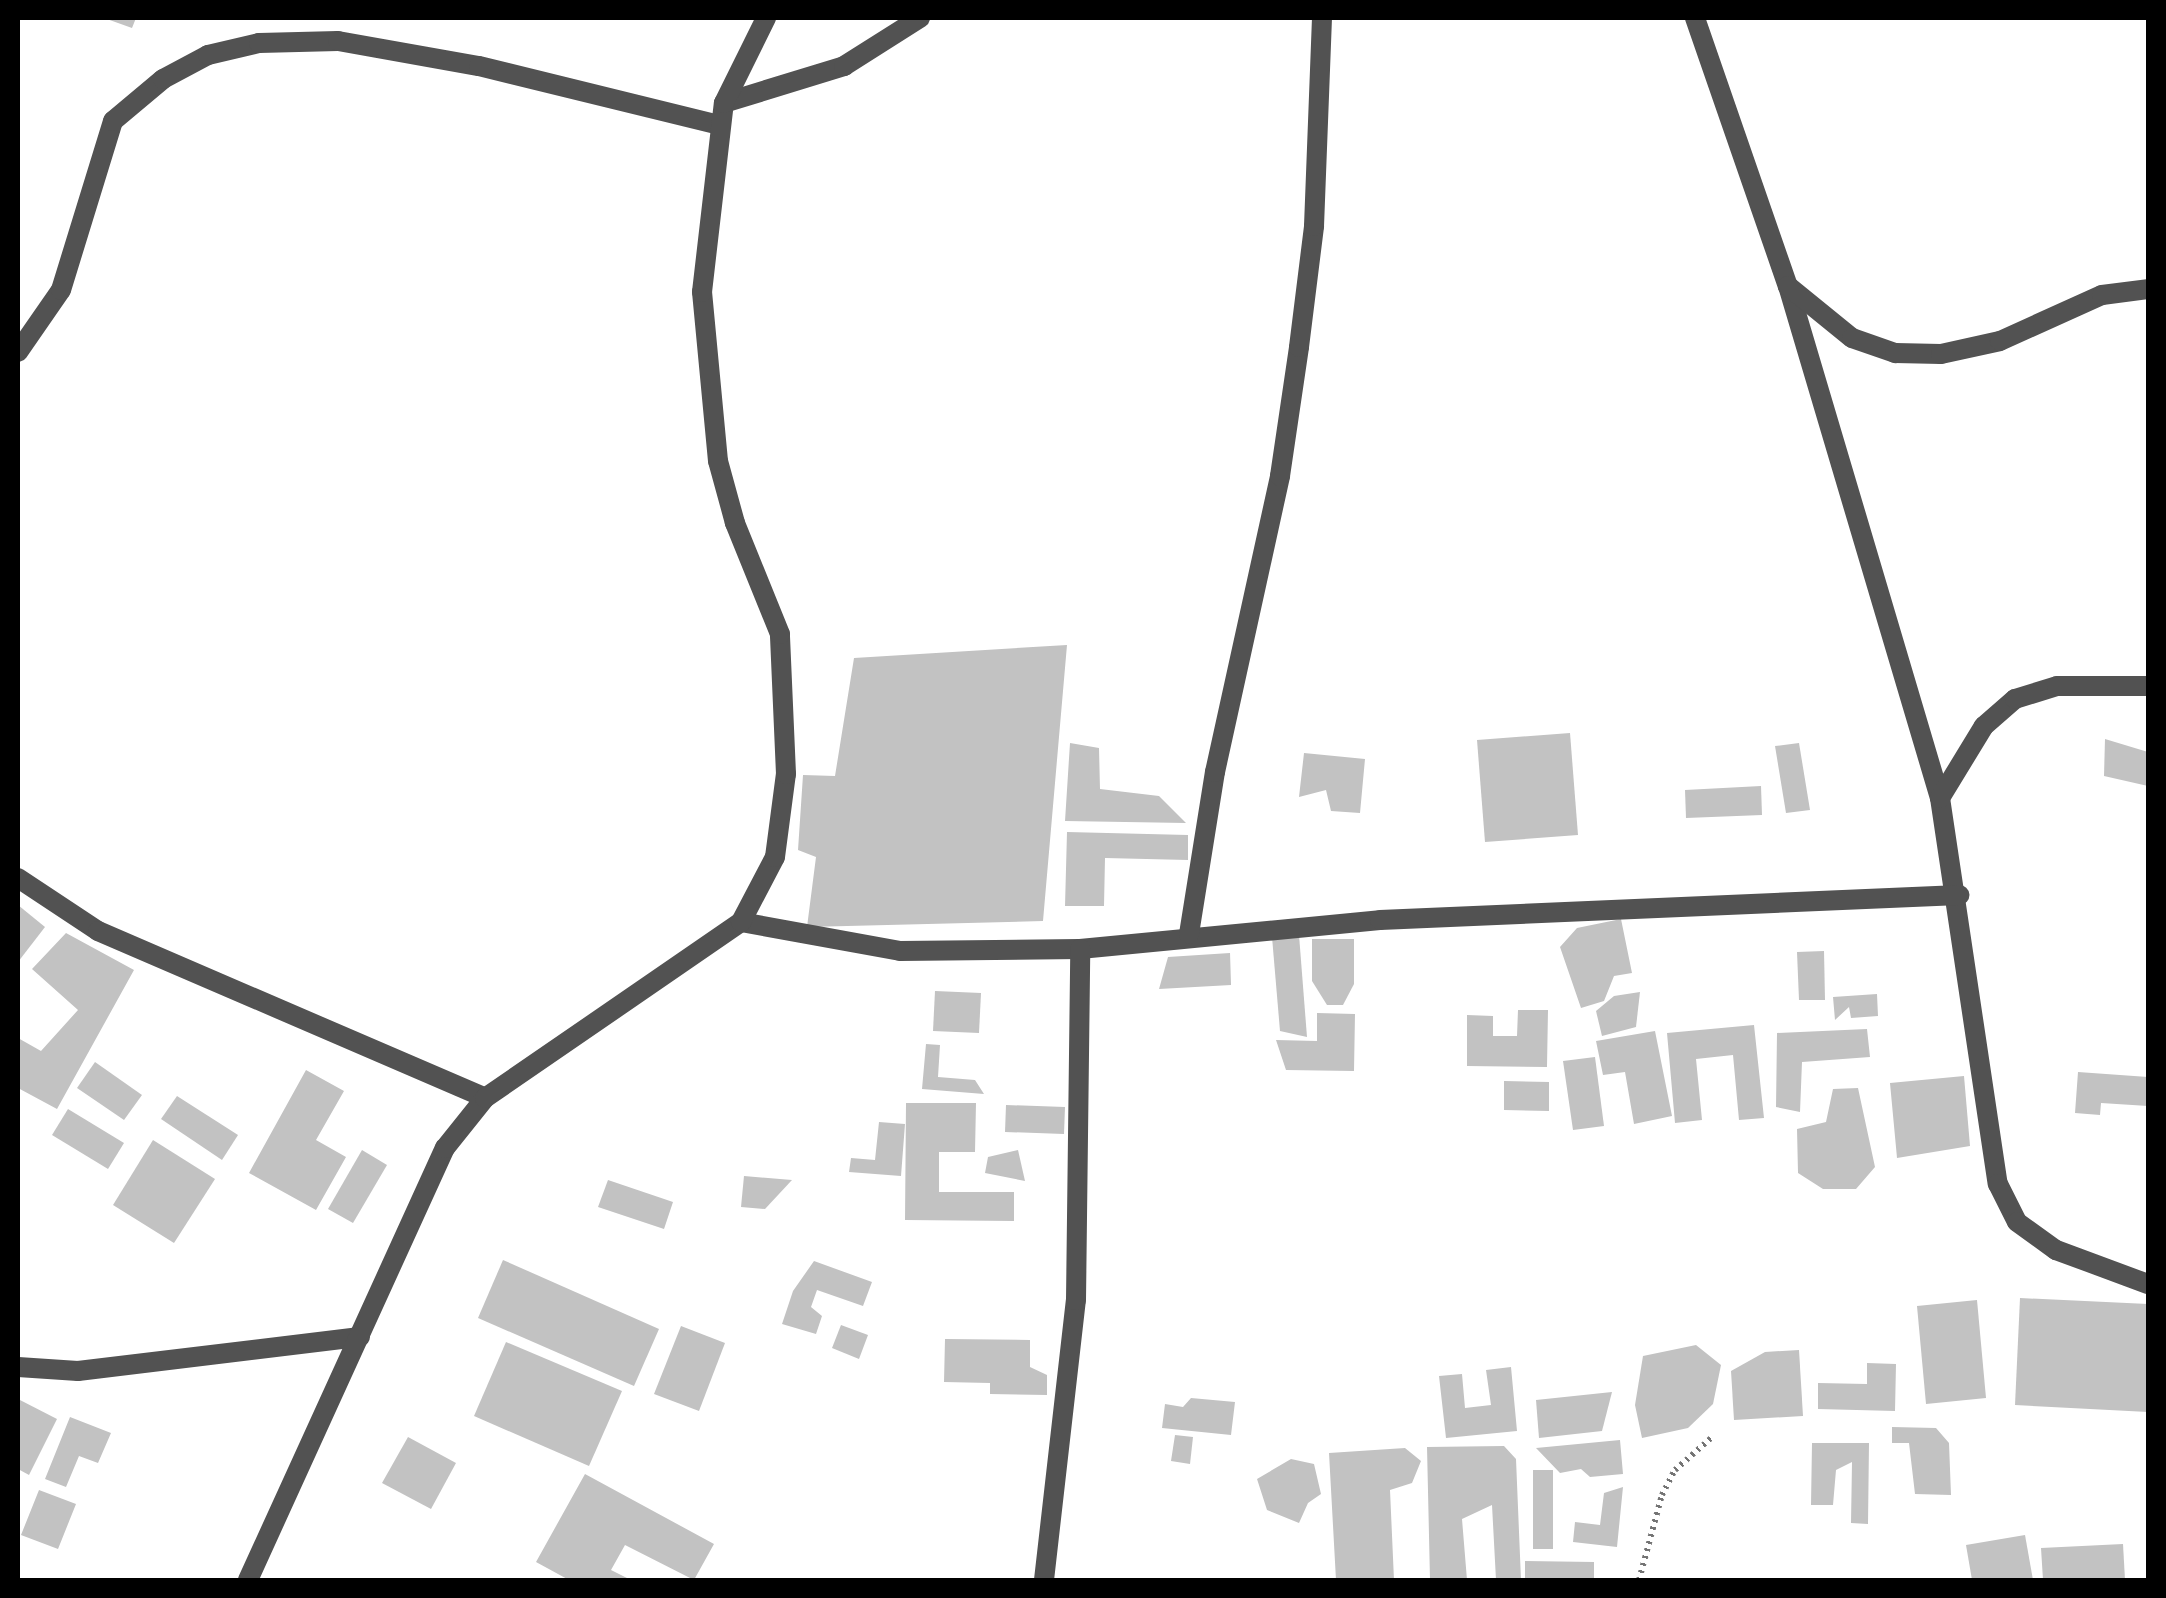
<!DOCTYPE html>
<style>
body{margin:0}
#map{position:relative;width:2166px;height:1598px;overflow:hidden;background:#fff;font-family:"Titillium Web",sans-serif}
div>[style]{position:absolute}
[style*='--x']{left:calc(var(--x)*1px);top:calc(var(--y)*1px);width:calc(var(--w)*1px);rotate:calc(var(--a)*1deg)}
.building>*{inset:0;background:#c2c2c2}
.path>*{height:6px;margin-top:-3px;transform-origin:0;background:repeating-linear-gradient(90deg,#747474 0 2.5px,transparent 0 7.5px)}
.minor>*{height:20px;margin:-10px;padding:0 10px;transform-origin:10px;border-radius:10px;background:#525252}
span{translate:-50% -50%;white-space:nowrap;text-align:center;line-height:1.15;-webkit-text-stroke:8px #fff;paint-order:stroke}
.frame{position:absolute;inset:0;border:20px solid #000;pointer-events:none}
</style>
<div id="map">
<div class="building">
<i style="clip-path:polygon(104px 18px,136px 18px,132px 28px)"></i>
<i style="clip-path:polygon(1067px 645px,1043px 921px,807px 927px,816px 857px,798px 850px,803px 775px,835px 776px,854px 658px)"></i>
<i style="clip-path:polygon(1570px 733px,1578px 835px,1485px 842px,1477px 740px)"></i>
<i style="clip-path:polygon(2105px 739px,2148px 752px,2148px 786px,2104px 776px)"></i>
<i style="clip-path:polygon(1070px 743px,1099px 748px,1100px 789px,1159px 796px,1186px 823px,1065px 821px)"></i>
<i style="clip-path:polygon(1799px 743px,1810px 810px,1786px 813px,1775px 746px)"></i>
<i style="clip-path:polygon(1304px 753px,1365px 759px,1360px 813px,1331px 811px,1326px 790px,1299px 797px)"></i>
<i style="clip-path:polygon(1761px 786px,1762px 815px,1686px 818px,1685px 790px)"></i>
<i style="clip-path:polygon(1067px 832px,1188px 835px,1188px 860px,1105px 858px,1104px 906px,1065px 906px)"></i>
<i style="clip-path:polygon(18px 905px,45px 927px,18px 962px)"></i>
<i style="clip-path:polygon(1621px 919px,1632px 973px,1614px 976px,1604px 1001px,1581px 1008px,1560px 947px,1577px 928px)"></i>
<i style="clip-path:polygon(66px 933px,134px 970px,57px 1109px,18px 1088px,18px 1038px,41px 1051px,78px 1010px,32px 969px)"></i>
<i style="clip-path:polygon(1299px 935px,1307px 1037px,1280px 1031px,1272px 937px)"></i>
<i style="clip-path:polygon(1312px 939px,1354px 939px,1354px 984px,1343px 1005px,1327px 1005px,1312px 981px)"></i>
<i style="clip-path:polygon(1824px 951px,1825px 1000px,1799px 1000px,1797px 952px)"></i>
<i style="clip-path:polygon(1230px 953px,1231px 985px,1159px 989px,1168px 957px)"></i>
<i style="clip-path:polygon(935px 991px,981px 993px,979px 1033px,933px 1031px)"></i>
<i style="clip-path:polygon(1640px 992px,1636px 1027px,1602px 1036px,1596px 1011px,1614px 996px)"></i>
<i style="clip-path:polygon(1877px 994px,1878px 1016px,1851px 1018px,1849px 1007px,1835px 1020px,1833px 997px)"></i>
<i style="clip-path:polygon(1518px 1010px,1548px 1010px,1547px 1067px,1467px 1066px,1467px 1015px,1493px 1016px,1493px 1036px,1517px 1036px)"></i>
<i style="clip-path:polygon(1317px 1013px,1355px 1014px,1354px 1071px,1286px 1070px,1276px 1040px,1317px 1041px)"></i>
<i style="clip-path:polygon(1754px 1025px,1764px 1118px,1739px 1120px,1733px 1055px,1696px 1059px,1702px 1120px,1675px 1123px,1667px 1033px)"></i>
<i style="clip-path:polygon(1867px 1029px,1870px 1057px,1802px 1062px,1800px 1112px,1776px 1107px,1777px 1033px)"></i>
<i style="clip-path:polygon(1655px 1031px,1672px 1116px,1634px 1124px,1625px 1072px,1603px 1075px,1596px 1041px)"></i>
<i style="clip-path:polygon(926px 1044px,940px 1045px,938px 1077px,975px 1080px,984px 1094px,922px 1089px)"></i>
<i style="clip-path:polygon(1595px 1057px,1604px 1126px,1573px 1130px,1563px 1061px)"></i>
<i style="clip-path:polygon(95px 1062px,142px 1095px,124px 1120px,77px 1088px)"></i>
<i style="clip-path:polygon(306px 1070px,344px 1091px,316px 1140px,346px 1157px,316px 1210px,249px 1173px)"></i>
<i style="clip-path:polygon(2078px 1072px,2148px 1077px,2148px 1106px,2101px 1103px,2100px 1115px,2075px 1113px)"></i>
<i style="clip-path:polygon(1964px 1076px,1970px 1146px,1897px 1158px,1890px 1083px)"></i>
<i style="clip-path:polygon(1504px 1081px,1549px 1082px,1549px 1111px,1504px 1110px)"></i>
<i style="clip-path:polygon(1858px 1088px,1875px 1167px,1856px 1189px,1823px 1189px,1798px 1173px,1797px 1129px,1826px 1122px,1833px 1089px)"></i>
<i style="clip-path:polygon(177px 1096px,238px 1135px,222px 1160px,161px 1119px)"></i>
<i style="clip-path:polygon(906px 1103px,976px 1103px,975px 1152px,939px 1152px,939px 1192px,1014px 1192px,1014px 1221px,905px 1220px)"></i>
<i style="clip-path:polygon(1006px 1105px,1065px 1107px,1064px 1134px,1005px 1132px)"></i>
<i style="clip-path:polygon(68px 1109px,124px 1143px,108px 1169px,52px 1135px)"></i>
<i style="clip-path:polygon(879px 1122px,905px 1124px,901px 1176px,849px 1172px,851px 1158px,875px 1160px)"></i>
<i style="clip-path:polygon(153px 1140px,215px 1179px,174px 1243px,113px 1205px)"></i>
<i style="clip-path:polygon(362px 1150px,387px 1165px,353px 1223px,328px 1209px)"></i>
<i style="clip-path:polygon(1018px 1150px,1025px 1181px,985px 1173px,988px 1157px)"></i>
<i style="clip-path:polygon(744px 1176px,792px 1180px,765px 1209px,741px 1207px)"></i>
<i style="clip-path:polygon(608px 1180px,673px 1202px,664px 1229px,598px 1207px)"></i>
<i style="clip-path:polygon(503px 1260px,659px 1329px,634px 1386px,478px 1318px)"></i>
<i style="clip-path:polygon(814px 1261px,872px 1282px,863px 1306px,817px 1290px,811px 1307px,822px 1316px,816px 1334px,782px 1324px,793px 1291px)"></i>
<i style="clip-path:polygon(2020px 1298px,2148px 1304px,2148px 1412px,2015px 1405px)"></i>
<i style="clip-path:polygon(1977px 1300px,1986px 1398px,1926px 1404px,1917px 1306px)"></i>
<i style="clip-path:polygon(841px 1325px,868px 1335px,859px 1359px,832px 1348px)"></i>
<i style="clip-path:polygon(681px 1326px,725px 1343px,699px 1411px,654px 1394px)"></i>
<i style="clip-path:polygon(945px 1339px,1030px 1340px,1030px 1367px,1047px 1375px,1047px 1395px,990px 1394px,990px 1383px,944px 1382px)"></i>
<i style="clip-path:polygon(506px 1342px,622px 1391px,589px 1466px,474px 1416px)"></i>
<i style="clip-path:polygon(1696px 1345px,1721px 1365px,1713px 1404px,1688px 1428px,1642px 1438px,1635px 1405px,1643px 1356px)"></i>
<i style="clip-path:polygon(1799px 1350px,1803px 1416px,1734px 1420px,1731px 1371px,1765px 1352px)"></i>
<i style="clip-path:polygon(1867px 1363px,1896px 1364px,1895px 1411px,1818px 1409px,1818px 1383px,1867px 1384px)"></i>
<i style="clip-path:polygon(1511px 1367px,1517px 1431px,1446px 1438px,1439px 1376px,1462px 1374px,1465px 1408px,1491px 1405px,1486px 1370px)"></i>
<i style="clip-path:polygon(1612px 1392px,1602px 1431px,1539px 1438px,1536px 1400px)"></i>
<i style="clip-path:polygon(1191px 1398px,1235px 1402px,1231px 1435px,1162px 1428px,1165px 1404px,1183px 1407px)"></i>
<i style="clip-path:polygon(18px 1399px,57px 1419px,29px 1475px,18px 1469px)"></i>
<i style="clip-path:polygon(70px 1417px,111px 1433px,98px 1463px,79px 1456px,66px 1487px,45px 1479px)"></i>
<i style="clip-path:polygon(1892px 1427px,1936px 1428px,1949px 1443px,1951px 1495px,1915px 1494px,1909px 1443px,1892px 1443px)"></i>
<i style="clip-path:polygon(1175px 1435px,1193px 1437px,1190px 1464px,1171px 1461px)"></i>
<i style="clip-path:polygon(408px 1437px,456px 1463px,431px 1509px,382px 1483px)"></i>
<i style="clip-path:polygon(1620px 1440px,1623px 1474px,1590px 1477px,1581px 1469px,1560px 1473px,1536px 1448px)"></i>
<i style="clip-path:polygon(1812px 1443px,1869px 1443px,1868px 1524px,1851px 1523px,1852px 1462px,1836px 1470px,1833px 1505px,1811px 1505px)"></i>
<i style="clip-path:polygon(1504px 1446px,1516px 1459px,1521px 1580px,1496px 1580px,1492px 1505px,1462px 1519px,1467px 1580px,1430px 1580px,1427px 1447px)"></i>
<i style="clip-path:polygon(1405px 1448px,1421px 1461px,1412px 1483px,1390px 1490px,1394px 1580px,1336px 1580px,1329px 1453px)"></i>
<i style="clip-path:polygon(1291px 1459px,1314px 1464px,1321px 1494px,1308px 1503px,1299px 1523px,1267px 1510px,1257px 1479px)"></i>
<i style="clip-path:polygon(1533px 1470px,1553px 1470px,1553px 1549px,1533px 1549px)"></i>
<i style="clip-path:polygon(585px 1474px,714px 1544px,694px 1580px,625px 1545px,611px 1570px,631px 1580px,569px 1580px,536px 1562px)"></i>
<i style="clip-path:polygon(1623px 1487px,1617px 1547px,1573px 1542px,1575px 1522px,1600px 1525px,1604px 1493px)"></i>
<i style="clip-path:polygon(39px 1490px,76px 1504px,58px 1549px,21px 1535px)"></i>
<i style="clip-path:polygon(2025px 1535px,2033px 1580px,1972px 1580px,1966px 1545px)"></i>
<i style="clip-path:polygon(2123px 1544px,2125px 1580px,2043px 1580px,2041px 1548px)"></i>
<i style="clip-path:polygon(1525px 1561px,1594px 1562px,1594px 1580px,1525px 1580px)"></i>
</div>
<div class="path">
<i style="--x:1639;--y:1580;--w:88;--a:-74.9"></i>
<i style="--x:1662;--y:1495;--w:28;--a:-63"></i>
<i style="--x:1675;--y:1470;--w:48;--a:-41.6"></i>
</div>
<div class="minor">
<i style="--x:1695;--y:18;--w:284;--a:70.9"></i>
<i style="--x:1788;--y:286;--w:534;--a:73.47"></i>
<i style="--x:1940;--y:798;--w:390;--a:81.5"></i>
<i style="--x:1998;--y:1184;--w:42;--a:63.4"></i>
<i style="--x:2017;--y:1222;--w:48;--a:35.7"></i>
<i style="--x:2056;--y:1250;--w:98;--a:20.3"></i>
<i style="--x:724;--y:103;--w:126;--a:-17.1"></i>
<i style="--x:844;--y:66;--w:90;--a:-32.3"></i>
<i style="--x:1788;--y:286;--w:82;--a:39.1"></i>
<i style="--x:1852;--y:338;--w:46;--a:19.2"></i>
<i style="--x:1895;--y:353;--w:46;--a:1.2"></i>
<i style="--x:1941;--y:354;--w:60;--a:-12.4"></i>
<i style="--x:2000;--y:341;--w:112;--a:-24.3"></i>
<i style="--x:2102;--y:295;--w:46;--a:-7.4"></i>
<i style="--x:18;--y:352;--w:75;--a:-55.3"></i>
<i style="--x:61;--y:290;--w:177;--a:-72.9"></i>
<i style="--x:113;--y:121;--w:65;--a:-40"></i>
<i style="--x:163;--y:79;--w:51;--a:-28.1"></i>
<i style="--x:208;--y:55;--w:52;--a:-13.2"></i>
<i style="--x:259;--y:43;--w:79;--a:-1.5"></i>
<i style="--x:338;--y:41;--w:143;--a:10.1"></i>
<i style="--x:479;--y:66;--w:248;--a:13.8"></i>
<i style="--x:1940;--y:798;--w:84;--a:-58.6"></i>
<i style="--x:1984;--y:726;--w:41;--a:-41.1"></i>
<i style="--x:2015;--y:699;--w:44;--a:-17.2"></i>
<i style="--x:2057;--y:686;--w:91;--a:0"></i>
<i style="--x:18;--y:878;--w:96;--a:33.5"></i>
<i style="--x:98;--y:931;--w:421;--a:23.3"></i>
<i style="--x:741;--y:922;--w:162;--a:10.3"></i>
<i style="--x:900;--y:951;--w:180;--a:-0.6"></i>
<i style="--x:1080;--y:949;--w:301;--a:-5.5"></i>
<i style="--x:1380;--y:920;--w:580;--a:-2.47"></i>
<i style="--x:1189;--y:934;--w:164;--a:-80.9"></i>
<i style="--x:1215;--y:772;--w:303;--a:-77.6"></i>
<i style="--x:1280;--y:476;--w:130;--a:-81.6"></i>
<i style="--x:1299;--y:347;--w:122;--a:-82.9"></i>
<i style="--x:1314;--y:226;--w:208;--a:-87.8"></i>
<i style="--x:18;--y:1367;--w:60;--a:3.8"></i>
<i style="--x:78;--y:1371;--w:284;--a:-6.9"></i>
<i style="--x:248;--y:1580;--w:475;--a:-65.5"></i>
<i style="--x:445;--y:1148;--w:64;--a:-51.3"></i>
<i style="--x:485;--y:1098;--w:311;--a:-34.5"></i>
<i style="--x:741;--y:922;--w:73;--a:-62.4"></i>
<i style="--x:775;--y:857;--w:84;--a:-82.5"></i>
<i style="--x:786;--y:774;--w:140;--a:-92.5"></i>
<i style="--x:780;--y:634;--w:120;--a:-112.1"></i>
<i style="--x:735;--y:523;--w:64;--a:-105.3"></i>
<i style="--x:718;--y:461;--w:170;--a:-95.4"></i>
<i style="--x:702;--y:292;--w:190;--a:-83.4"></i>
<i style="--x:724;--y:103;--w:95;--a:-63.7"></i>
<i style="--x:1044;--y:1580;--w:282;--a:-83.5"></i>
<i style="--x:1076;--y:1300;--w:351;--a:-89.3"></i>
</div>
<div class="frame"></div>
</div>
